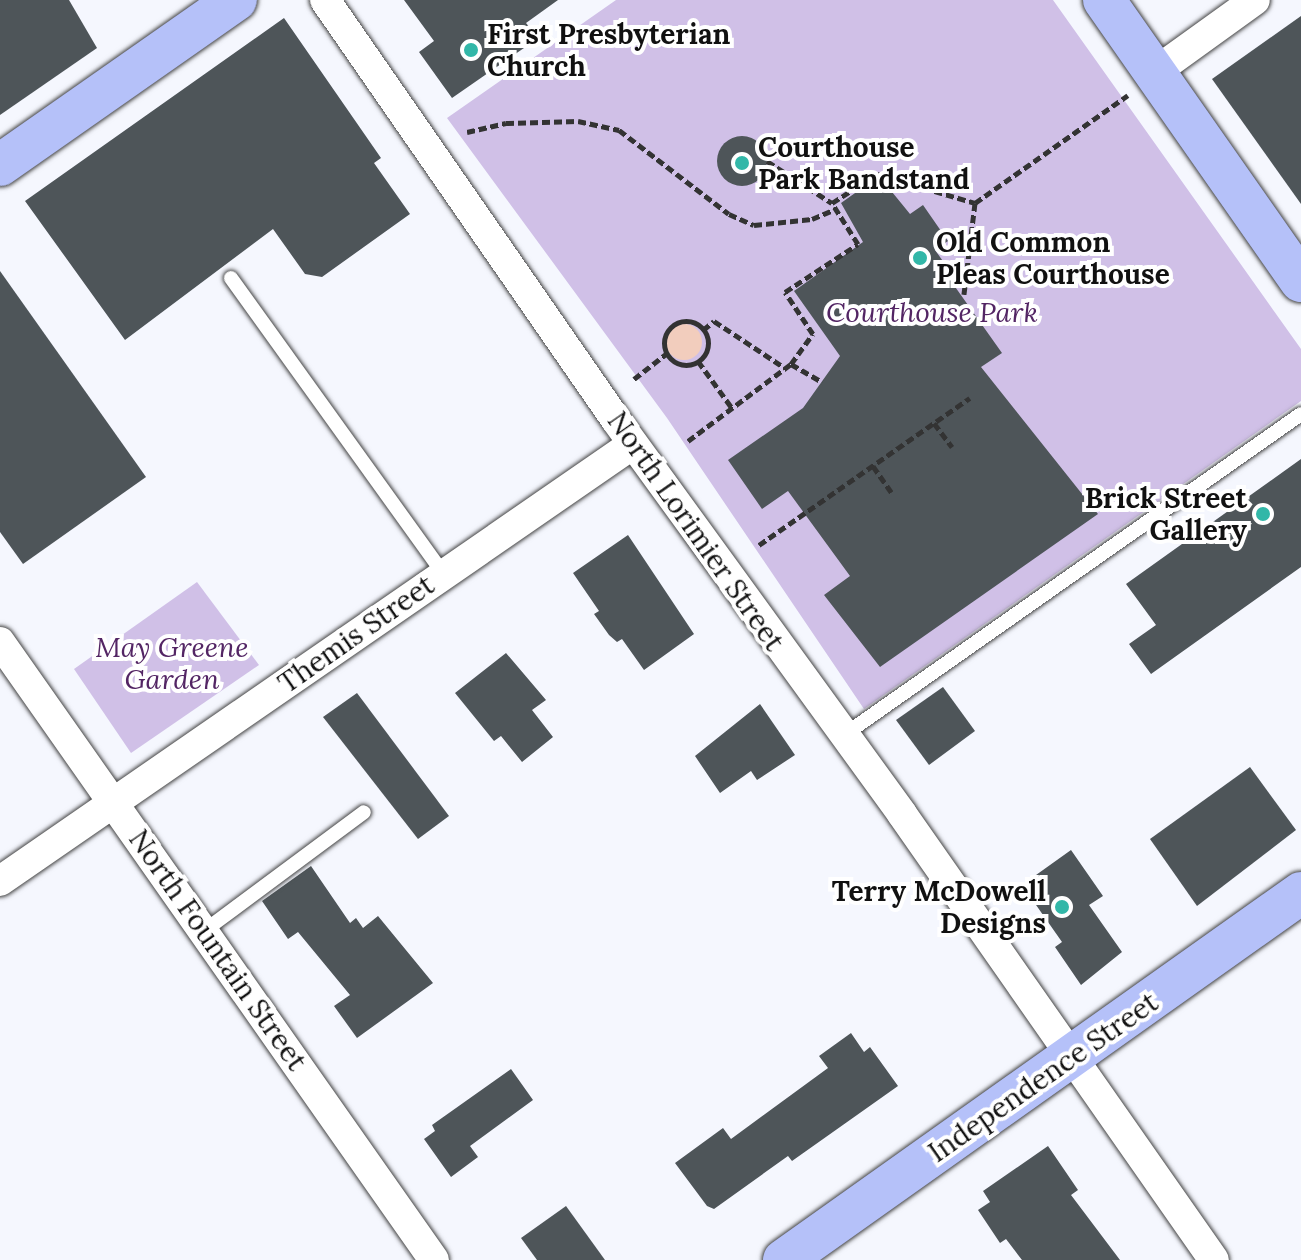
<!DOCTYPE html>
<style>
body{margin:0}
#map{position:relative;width:1301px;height:1260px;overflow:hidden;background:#f5f7fe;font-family:Lora,serif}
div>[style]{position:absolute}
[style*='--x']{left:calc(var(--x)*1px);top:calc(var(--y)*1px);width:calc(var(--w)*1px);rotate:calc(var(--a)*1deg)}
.green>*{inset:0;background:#d0c0e7}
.water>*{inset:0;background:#f2cdbd}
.round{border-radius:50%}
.building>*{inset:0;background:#4e5559}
.path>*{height:5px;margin-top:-2.5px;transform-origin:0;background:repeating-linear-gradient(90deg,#333 0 8px,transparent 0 12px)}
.path>.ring{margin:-2.5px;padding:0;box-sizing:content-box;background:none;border:5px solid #333;border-radius:50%}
.roads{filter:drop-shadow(0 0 2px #444) drop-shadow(0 0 2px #444)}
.lane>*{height:14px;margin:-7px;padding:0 7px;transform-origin:7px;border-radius:7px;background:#fff}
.street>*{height:30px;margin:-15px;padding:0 15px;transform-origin:15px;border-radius:15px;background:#fff}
.secondary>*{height:42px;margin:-21px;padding:0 21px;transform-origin:21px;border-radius:21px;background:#b5c1f9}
.dots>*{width:22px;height:22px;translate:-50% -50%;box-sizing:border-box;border:4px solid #fff;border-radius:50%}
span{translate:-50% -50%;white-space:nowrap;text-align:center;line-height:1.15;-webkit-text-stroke:8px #fff;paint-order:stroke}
.poi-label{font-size:28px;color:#111;font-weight:700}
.left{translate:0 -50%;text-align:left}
.right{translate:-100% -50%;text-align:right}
.park-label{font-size:28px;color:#532564;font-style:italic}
.street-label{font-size:28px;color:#111}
</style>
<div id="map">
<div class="green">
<i style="clip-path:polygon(616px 0,1053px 0,1301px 349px,1301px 401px,864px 709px,667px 418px,447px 118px)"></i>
<i style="clip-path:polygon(197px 582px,259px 665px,131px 753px,74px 669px)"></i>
</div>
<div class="water">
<i class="round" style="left:666px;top:324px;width:36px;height:36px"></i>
</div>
<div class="building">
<i style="clip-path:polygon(0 0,69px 0,97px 48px,0 115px)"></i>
<i style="clip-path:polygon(404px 0,558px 0,526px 23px,530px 28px,516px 38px,524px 48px,452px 98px,419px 52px,434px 41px)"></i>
<i style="clip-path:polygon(1301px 16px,1301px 204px,1212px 79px)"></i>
<i style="clip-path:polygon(284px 18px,381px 158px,374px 163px,410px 214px,322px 277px,305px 274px,273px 229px,125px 340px,25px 201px)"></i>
<i class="round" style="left:717px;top:136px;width:50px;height:50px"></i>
<i style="clip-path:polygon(879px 176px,910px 214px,923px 205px,948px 241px,935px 250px,950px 271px,946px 274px,1002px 353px,981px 367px,1098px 514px,880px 667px,824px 595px,850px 576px,788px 491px,762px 509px,728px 460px,803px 408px,840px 356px,794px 291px,863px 242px,841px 203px)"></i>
<i style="clip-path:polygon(0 271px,146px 477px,23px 564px,0 532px)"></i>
<i style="clip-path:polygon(1301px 459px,1301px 567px,1151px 674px,1129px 644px,1156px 625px,1126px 584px)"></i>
<i style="clip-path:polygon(628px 535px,694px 634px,644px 670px,622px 639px,617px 642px,609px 635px,594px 614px,599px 611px,573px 573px)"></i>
<i style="clip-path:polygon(506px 653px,546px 700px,532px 710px,553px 737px,522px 762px,501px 736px,494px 741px,455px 693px)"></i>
<i style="clip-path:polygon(943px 687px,975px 731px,929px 765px,896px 720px)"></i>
<i style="clip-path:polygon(357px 693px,449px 816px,418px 839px,323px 717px)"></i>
<i style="clip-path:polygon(760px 704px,795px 755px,757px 780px,751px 771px,720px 793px,695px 756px)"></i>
<i style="clip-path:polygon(1250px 767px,1296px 830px,1197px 906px,1150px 839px)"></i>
<i style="clip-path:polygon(1071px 850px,1103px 896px,1089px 905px,1122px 952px,1081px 985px,1055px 947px,1062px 942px,1022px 885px)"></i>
<i style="clip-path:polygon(311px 866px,350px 923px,356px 918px,363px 928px,378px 916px,433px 983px,357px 1038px,334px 1006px,350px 995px,298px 932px,288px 939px,262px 901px)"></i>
<i style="clip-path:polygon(851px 1033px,864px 1052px,870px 1047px,898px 1086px,792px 1161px,788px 1156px,714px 1209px,707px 1206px,675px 1163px,723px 1128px,731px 1139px,828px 1068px,819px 1056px)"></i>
<i style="clip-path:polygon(511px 1069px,533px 1100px,470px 1146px,478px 1157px,451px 1177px,424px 1139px,435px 1131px,432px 1125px)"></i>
<i style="clip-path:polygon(1048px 1146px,1078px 1190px,1071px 1195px,1120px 1260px,1022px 1260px,1006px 1239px,1000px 1243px,978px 1210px,990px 1202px,983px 1191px)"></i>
<i style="clip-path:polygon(566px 1206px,605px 1260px,537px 1260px,521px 1238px)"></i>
</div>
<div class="path">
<i style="--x:467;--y:132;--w:40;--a:-13"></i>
<i style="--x:506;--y:123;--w:72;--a:-1.6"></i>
<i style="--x:578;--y:121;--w:42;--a:12.4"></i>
<i style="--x:619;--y:130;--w:138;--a:37.4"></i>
<i style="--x:729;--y:214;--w:27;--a:24"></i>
<i style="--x:754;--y:225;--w:58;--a:-5.9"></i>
<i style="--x:812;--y:219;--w:26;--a:-23"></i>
<i style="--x:767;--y:161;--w:77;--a:32.9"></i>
<i style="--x:975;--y:203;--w:187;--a:-35.2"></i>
<i class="ring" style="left:664px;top:321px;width:39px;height:39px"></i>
<i style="--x:703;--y:330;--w:14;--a:-39"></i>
<i style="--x:714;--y:321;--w:85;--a:33.5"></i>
<i style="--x:698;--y:361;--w:58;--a:54.1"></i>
<i style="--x:791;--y:364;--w:36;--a:30"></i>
<i style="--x:634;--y:379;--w:41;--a:-38"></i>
<i style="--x:934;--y:423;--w:30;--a:53"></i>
<i style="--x:688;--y:441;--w:129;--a:-36.8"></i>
<i style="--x:791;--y:364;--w:37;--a:-54"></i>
<i style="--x:813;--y:334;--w:50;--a:-123.7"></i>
<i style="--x:785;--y:292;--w:87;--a:-33.3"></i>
<i style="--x:858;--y:244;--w:49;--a:-122.4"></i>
<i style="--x:832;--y:203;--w:54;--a:-32.8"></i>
<i style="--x:877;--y:174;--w:102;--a:16.5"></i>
<i style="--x:975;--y:203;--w:92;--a:96.9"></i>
<i style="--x:873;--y:466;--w:32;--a:55"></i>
<i style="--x:759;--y:545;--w:257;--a:-34.9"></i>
</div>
<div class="roads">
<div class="lane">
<i style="--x:231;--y:278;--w:365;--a:54.3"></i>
<i style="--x:844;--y:735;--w:558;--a:-35.08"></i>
<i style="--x:204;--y:931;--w:199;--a:-36.6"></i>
</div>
<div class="street">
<i style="--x:325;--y:0;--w:511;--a:55.28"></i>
<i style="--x:616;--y:420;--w:487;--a:54"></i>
<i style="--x:902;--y:814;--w:544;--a:55.03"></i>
<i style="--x:1155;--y:72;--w:123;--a:-35.8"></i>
<i style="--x:0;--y:642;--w:755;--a:54.92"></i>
<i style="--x:0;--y:881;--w:769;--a:-34.62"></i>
</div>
<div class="secondary">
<i style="--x:1104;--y:0;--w:343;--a:55"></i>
<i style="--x:0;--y:165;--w:288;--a:-35"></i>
<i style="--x:784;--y:1260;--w:634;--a:-35.37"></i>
</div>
</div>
<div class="dots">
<i style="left:471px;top:50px;background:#32b7a8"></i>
<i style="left:742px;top:163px;background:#32b7a8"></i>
<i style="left:920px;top:258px;background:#32b7a8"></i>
<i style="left:1263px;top:514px;background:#32b7a8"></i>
<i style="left:1062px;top:907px;background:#32b7a8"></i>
</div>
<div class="poi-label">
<span class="left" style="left:487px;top:50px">First Presbyterian<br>Church</span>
<span class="left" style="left:758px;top:163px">Courthouse<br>Park Bandstand</span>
<span class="left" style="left:936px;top:258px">Old Common<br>Pleas Courthouse</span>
<span class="right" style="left:1247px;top:514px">Brick Street<br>Gallery</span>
<span class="right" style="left:1046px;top:907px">Terry McDowell<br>Designs</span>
</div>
<div class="park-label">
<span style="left:932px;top:312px">Courthouse Park</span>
<span style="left:172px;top:663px">May Greene<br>Garden</span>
</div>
<div class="street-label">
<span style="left:696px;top:531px;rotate:55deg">North Lorimier Street</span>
<span style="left:356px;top:634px;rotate:-35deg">Themis Street</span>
<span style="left:218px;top:950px;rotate:55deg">North Fountain Street</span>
<span style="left:1043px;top:1077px;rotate:-35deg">Independence Street</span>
</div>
</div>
